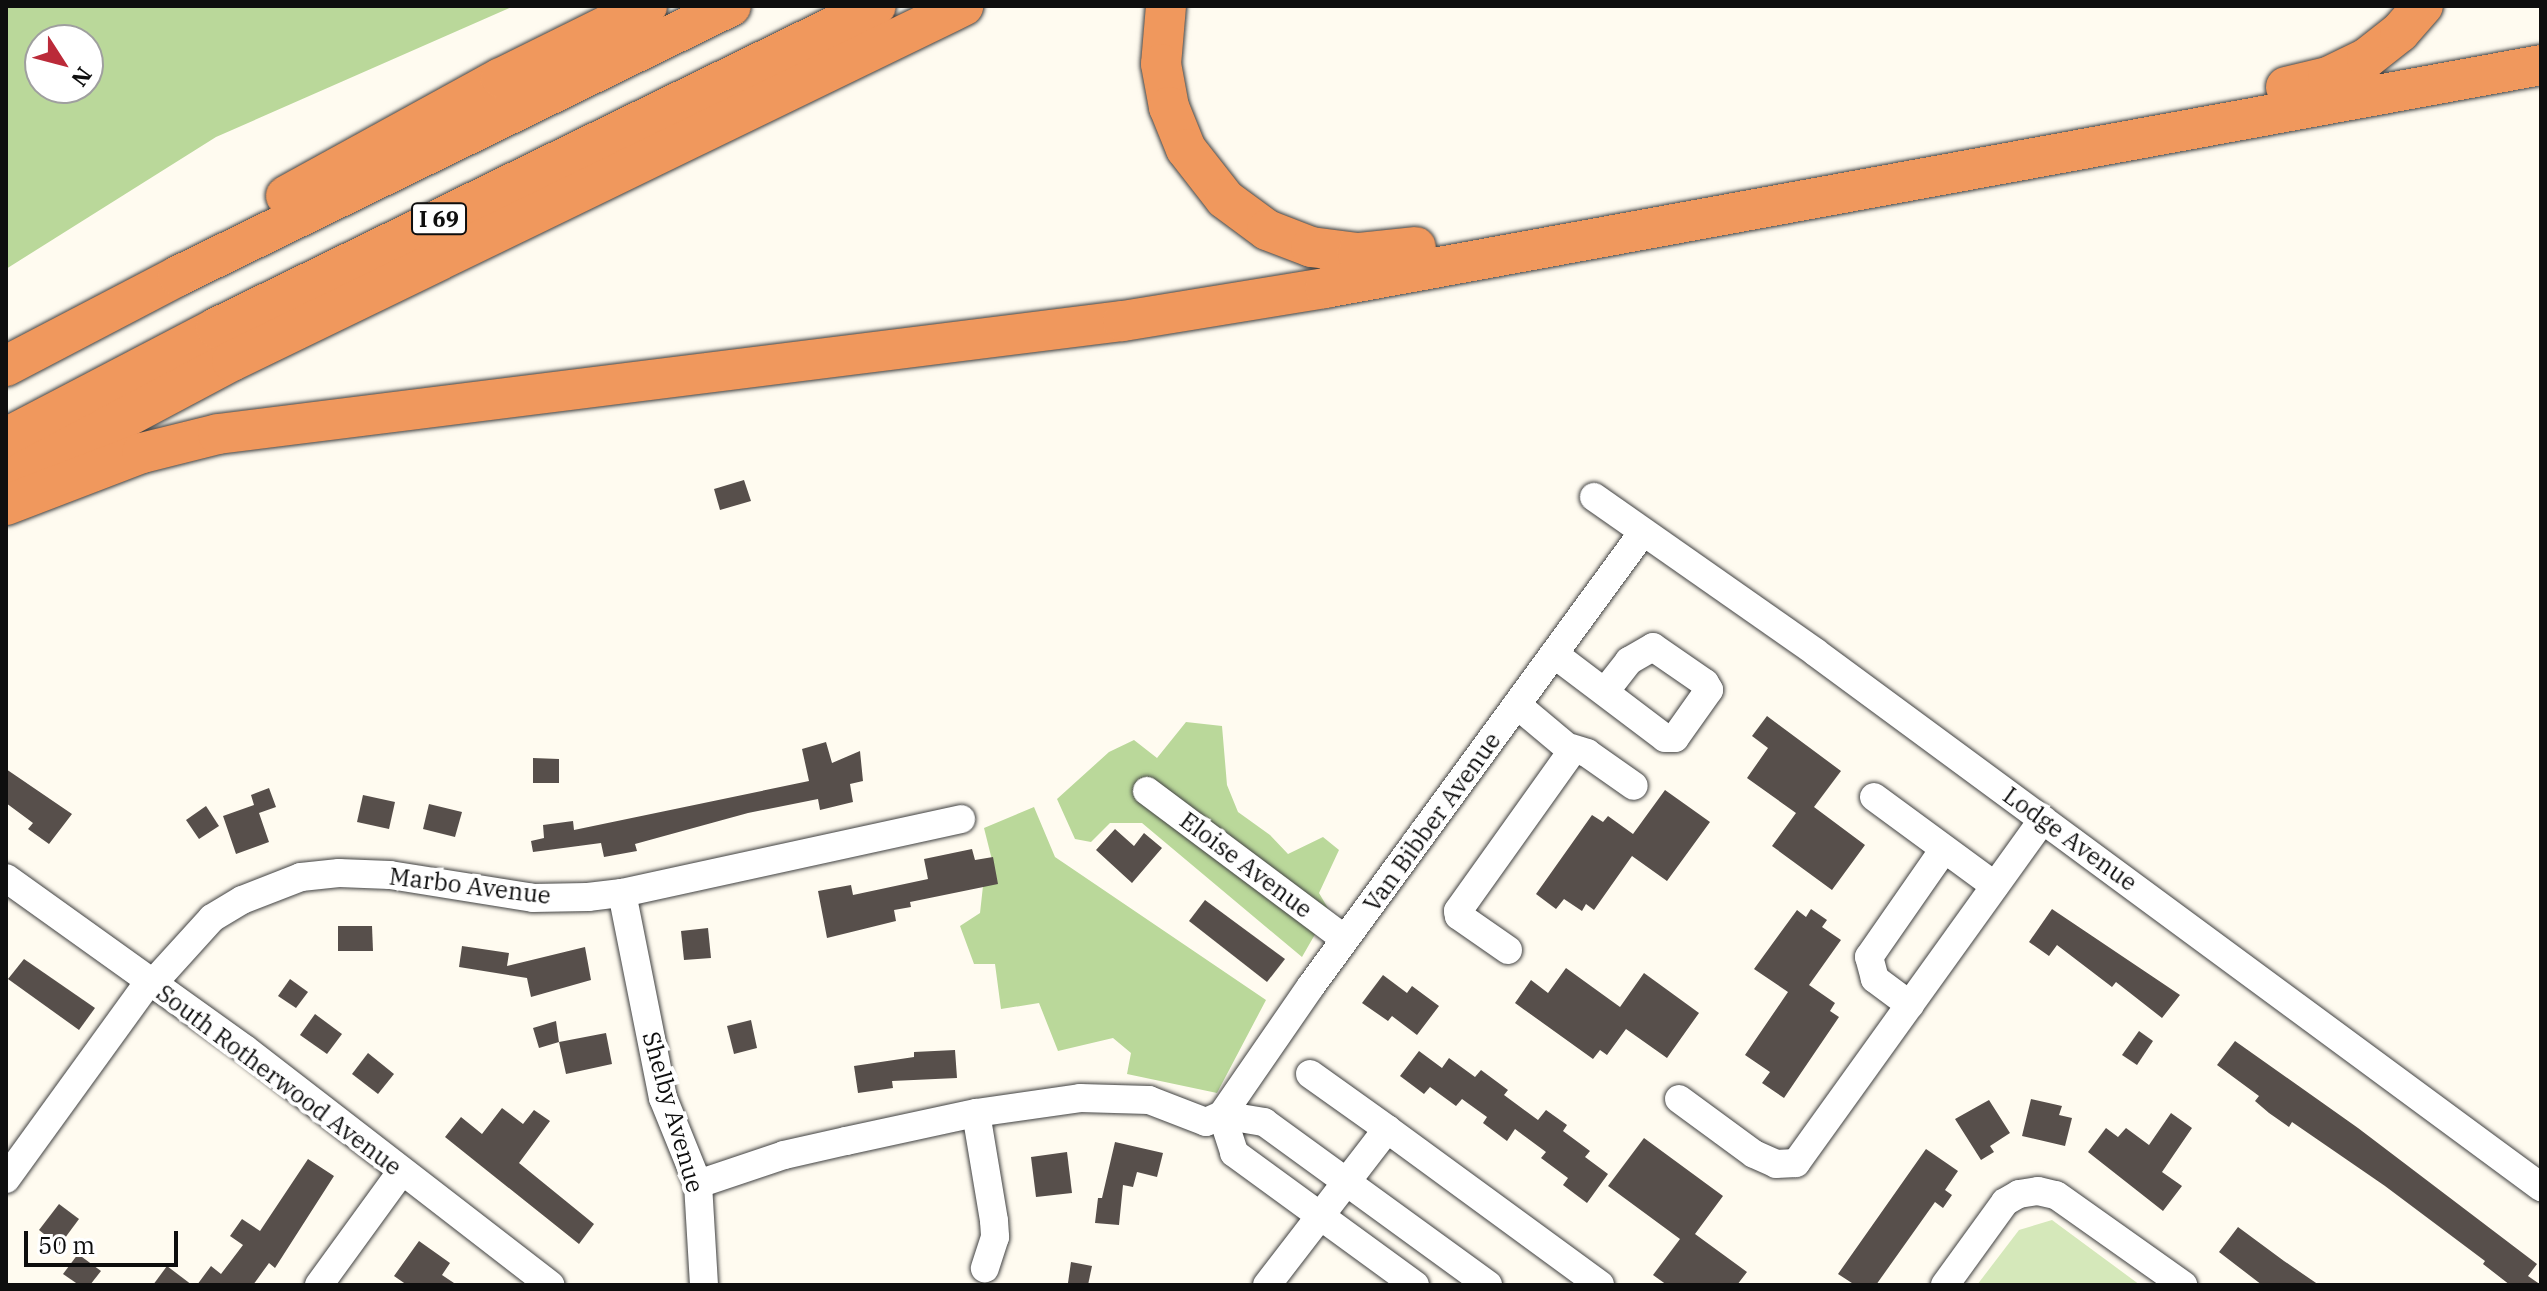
<!DOCTYPE html>
<style>
body{margin:0}
#map{position:relative;width:2547px;height:1291px;overflow:hidden;background:#fffbf0;font-family:"IBM Plex Serif",serif}
div>[style]{position:absolute}
[style*='--x']{left:calc(var(--x)*1px);top:calc(var(--y)*1px);width:calc(var(--w)*1px);rotate:calc(var(--a)*1deg)}
.green>*{inset:0;background:#d5e8ba}
.forest>*{inset:0;background:#bad89a}
.building>*{inset:0;background:#574f4b}
.roads{filter:drop-shadow(0 0 2px #414141) drop-shadow(0 0 2px #414141)}
.minor>*{height:28px;margin:-14px;padding:0 14px;transform-origin:14px;border-radius:14px;background:#fff}
.highway>*{height:40px;margin:-20px;padding:0 20px;transform-origin:20px;border-radius:20px;background:#f0985d}
span{translate:-50% -50%;white-space:nowrap;text-align:center;line-height:1.15;-webkit-text-stroke:8px #fff;paint-order:stroke}
.shield-label span{padding:2px 6px;background:#fff;border:2px solid;border-radius:6px;-webkit-text-stroke-width:0}
.shield-label{font-size:22px;color:#0e0e0e;font-weight:700}
.street-label{font-size:24px;color:#0e0e0e}
.frame{position:absolute;inset:0;border:8px solid #0e0e0e;pointer-events:none}
.north{position:absolute;left:24px;top:24px;width:80px;height:80px;box-sizing:border-box;background:#fff;border:2px solid #9f9f9f;border-radius:50%;rotate:126deg;font-size:22px;font-weight:700;line-height:32px;text-align:center;color:#0e0e0e}
.north::after{content:'';display:block;margin:auto;width:28px;height:36px;background:#bb2a39;clip-path:polygon(50% 0,100% 100%,50% 72%,0 100%)}
.scale{position:absolute;left:24px;top:1231px;width:154px;height:36px;box-sizing:border-box;border:4px solid #0e0e0e;border-top:0;padding-left:10px;font-size:24px;line-height:28px;white-space:nowrap;color:#0e0e0e;-webkit-text-stroke:6px #fff;paint-order:stroke}
</style>
<div id="map">
<div class="green">
<i style="clip-path:polygon(2052px 1220px,2140px 1285px,1977px 1285px,2019px 1230px)"></i>
</div>
<div class="forest">
<i style="clip-path:polygon(evenodd,6px 6px,514px 6px,216px 137px,6px 269px,6px 6px,40px 40px,88px 40px,88px 88px,40px 88px,40px 40px)"></i>
<i style="clip-path:polygon(1186px 722px,1222px 726px,1227px 785px,1238px 812px,1270px 835px,1288px 854px,1323px 837px,1339px 850px,1319px 893px,1329px 910px,1302px 957px,1142px 823px,1110px 823px,1091px 842px,1075px 839px,1057px 799px,1109px 752px,1134px 740px,1157px 758px)"></i>
<i style="clip-path:polygon(1034px 807px,1055px 857px,1266px 1000px,1217px 1093px,1127px 1074px,1131px 1053px,1113px 1038px,1058px 1051px,1039px 1003px,1001px 1009px,995px 964px,974px 964px,960px 926px,980px 913px,983px 886px,995px 872px,984px 828px)"></i>
</div>
<div class="building">
<i style="clip-path:polygon(744px 480px,751px 501px,720px 510px,714px 489px)"></i>
<i style="clip-path:polygon(1767px 716px,1841px 771px,1814px 807px,1865px 845px,1832px 890px,1772px 846px,1796px 813px,1747px 778px,1768px 748px,1752px 736px)"></i>
<i style="clip-path:polygon(826px 742px,832px 763px,860px 751px,863px 781px,850px 784px,853px 802px,820px 810px,818px 799px,748px 813px,635px 844px,637px 851px,604px 857px,601px 843px,533px 852px,531px 841px,544px 838px,543px 825px,573px 821px,574px 830px,809px 781px,802px 749px)"></i>
<i style="clip-path:polygon(533px 758px,559px 759px,559px 783px,533px 783px)"></i>
<i style="clip-path:polygon(6px 769px,72px 814px,49px 844px,28px 829px,33px 823px,6px 803px)"></i>
<i style="clip-path:polygon(269px 788px,276px 807px,259px 813px,269px 842px,236px 854px,223px 816px,254px 805px,251px 795px)"></i>
<i style="clip-path:polygon(1665px 790px,1710px 822px,1667px 881px,1632px 856px,1594px 910px,1586px 904px,1582px 911px,1564px 899px,1556px 909px,1536px 894px,1592px 815px,1603px 822px,1608px 816px,1633px 834px)"></i>
<i style="clip-path:polygon(363px 795px,395px 802px,389px 829px,357px 822px)"></i>
<i style="clip-path:polygon(429px 804px,462px 812px,455px 837px,423px 829px)"></i>
<i style="clip-path:polygon(206px 806px,219px 826px,199px 839px,186px 820px)"></i>
<i style="clip-path:polygon(1115px 829px,1134px 846px,1144px 833px,1162px 848px,1132px 883px,1096px 850px)"></i>
<i style="clip-path:polygon(972px 849px,975px 860px,993px 857px,998px 884px,910px 902px,911px 907px,894px 910px,896px 921px,827px 938px,818px 891px,851px 885px,853px 895px,928px 879px,924px 859px)"></i>
<i style="clip-path:polygon(1205px 900px,1285px 959px,1267px 982px,1189px 921px)"></i>
<i style="clip-path:polygon(1811px 909px,1827px 920px,1822px 927px,1841px 940px,1809px 985px,1835px 1003px,1830px 1011px,1839px 1017px,1784px 1098px,1762px 1083px,1770px 1072px,1745px 1055px,1788px 992px,1754px 969px,1797px 910px,1806px 917px)"></i>
<i style="clip-path:polygon(2052px 909px,2180px 995px,2162px 1018px,2116px 982px,2112px 987px,2057px 945px,2049px 956px,2029px 942px)"></i>
<i style="clip-path:polygon(338px 926px,372px 926px,373px 951px,338px 951px)"></i>
<i style="clip-path:polygon(708px 928px,711px 958px,684px 960px,681px 931px)"></i>
<i style="clip-path:polygon(462px 946px,509px 953px,507px 966px,585px 947px,591px 980px,531px 997px,527px 978px,459px 967px)"></i>
<i style="clip-path:polygon(24px 959px,95px 1008px,79px 1030px,8px 979px)"></i>
<i style="clip-path:polygon(1566px 968px,1620px 1007px,1644px 973px,1699px 1013px,1667px 1058px,1626px 1029px,1607px 1055px,1600px 1050px,1593px 1059px,1515px 1003px,1531px 980px,1548px 993px)"></i>
<i style="clip-path:polygon(1383px 975px,1407px 993px,1412px 986px,1439px 1006px,1417px 1035px,1392px 1016px,1388px 1021px,1362px 1003px)"></i>
<i style="clip-path:polygon(290px 979px,308px 992px,296px 1008px,278px 996px)"></i>
<i style="clip-path:polygon(315px 1014px,342px 1034px,327px 1054px,300px 1035px)"></i>
<i style="clip-path:polygon(751px 1020px,757px 1048px,734px 1054px,727px 1026px)"></i>
<i style="clip-path:polygon(556px 1021px,559px 1042px,606px 1033px,612px 1064px,566px 1074px,559px 1042px,539px 1048px,533px 1028px)"></i>
<i style="clip-path:polygon(2139px 1031px,2153px 1041px,2137px 1065px,2122px 1055px)"></i>
<i style="clip-path:polygon(2235px 1041px,2358px 1128px,2537px 1264px,2528px 1276px,2541px 1285px,2510px 1285px,2483px 1264px,2485px 1261px,2385px 1186px,2292px 1122px,2289px 1127px,2269px 1113px,2255px 1101px,2259px 1096px,2217px 1065px)"></i>
<i style="clip-path:polygon(955px 1050px,957px 1078px,892px 1081px,893px 1088px,858px 1093px,854px 1066px,914px 1057px,914px 1052px)"></i>
<i style="clip-path:polygon(1419px 1051px,1442px 1068px,1449px 1058px,1475px 1077px,1481px 1070px,1508px 1090px,1504px 1095px,1538px 1120px,1546px 1110px,1567px 1125px,1563px 1131px,1590px 1151px,1585px 1157px,1608px 1174px,1587px 1203px,1563px 1185px,1568px 1178px,1541px 1158px,1546px 1152px,1515px 1129px,1507px 1141px,1483px 1123px,1487px 1117px,1462px 1099px,1456px 1106px,1430px 1087px,1424px 1094px,1400px 1076px)"></i>
<i style="clip-path:polygon(368px 1053px,394px 1074px,378px 1094px,352px 1074px)"></i>
<i style="clip-path:polygon(2031px 1099px,2062px 1106px,2059px 1115px,2072px 1118px,2065px 1146px,2022px 1136px)"></i>
<i style="clip-path:polygon(1989px 1100px,2010px 1133px,1990px 1146px,1994px 1152px,1981px 1160px,1955px 1119px)"></i>
<i style="clip-path:polygon(502px 1108px,523px 1124px,534px 1110px,550px 1121px,519px 1163px,594px 1224px,579px 1244px,445px 1137px,461px 1117px,482px 1134px)"></i>
<i style="clip-path:polygon(2171px 1113px,2192px 1128px,2162px 1172px,2182px 1186px,2163px 1211px,2088px 1152px,2106px 1128px,2118px 1137px,2126px 1128px,2149px 1145px)"></i>
<i style="clip-path:polygon(1644px 1138px,1723px 1196px,1695px 1234px,1747px 1272px,1737px 1285px,1667px 1285px,1653px 1275px,1680px 1239px,1608px 1186px)"></i>
<i style="clip-path:polygon(1115px 1142px,1163px 1153px,1157px 1177px,1137px 1172px,1133px 1187px,1123px 1185px,1119px 1225px,1095px 1223px,1098px 1198px,1102px 1198px)"></i>
<i style="clip-path:polygon(1926px 1149px,1958px 1171px,1945px 1190px,1952px 1195px,1943px 1208px,1935px 1202px,1876px 1285px,1855px 1285px,1838px 1274px)"></i>
<i style="clip-path:polygon(1067px 1152px,1072px 1193px,1036px 1197px,1031px 1157px)"></i>
<i style="clip-path:polygon(308px 1159px,334px 1176px,275px 1268px,269px 1263px,253px 1285px,197px 1285px,211px 1266px,221px 1274px,243px 1245px,230px 1236px,242px 1219px,260px 1231px)"></i>
<i style="clip-path:polygon(59px 1204px,79px 1219px,59px 1246px,39px 1230px)"></i>
<i style="clip-path:polygon(2238px 1227px,2284px 1261px,2319px 1285px,2262px 1285px,2219px 1252px)"></i>
<i style="clip-path:polygon(419px 1241px,450px 1263px,442px 1275px,457px 1285px,407px 1285px,394px 1276px)"></i>
<i style="clip-path:polygon(78px 1254px,101px 1271px,90px 1285px,79px 1285px,63px 1274px)"></i>
<i style="clip-path:polygon(1071px 1262px,1092px 1266px,1088px 1285px,1068px 1283px)"></i>
<i style="clip-path:polygon(167px 1266px,192px 1285px,153px 1285px)"></i>
</div>
<div class="roads">
<div class="minor">
<i style="--x:1594;--y:497;--w:270;--a:35"></i>
<i style="--x:1815;--y:652;--w:902;--a:36.39"></i>
<i style="--x:1554;--y:654;--w:139;--a:37.1"></i>
<i style="--x:1665;--y:738;--w:10;--a:0"></i>
<i style="--x:1675;--y:738;--w:59;--a:-54.7"></i>
<i style="--x:1709;--y:690;--w:8;--a:-120"></i>
<i style="--x:1705;--y:683;--w:63;--a:-145.3"></i>
<i style="--x:1653;--y:647;--w:28;--a:150"></i>
<i style="--x:1629;--y:661;--w:39;--a:128"></i>
<i style="--x:1571;--y:748;--w:17;--a:17"></i>
<i style="--x:1587;--y:753;--w:57;--a:35.1"></i>
<i style="--x:1147;--y:791;--w:247;--a:36.8"></i>
<i style="--x:1874;--y:797;--w:150;--a:36.3"></i>
<i style="--x:6;--y:878;--w:294;--a:35.6"></i>
<i style="--x:245;--y:1049;--w:386;--a:37.7"></i>
<i style="--x:622;--y:893;--w:209;--a:78.7"></i>
<i style="--x:663;--y:1098;--w:93;--a:67.9"></i>
<i style="--x:698;--y:1184;--w:101;--a:86.6"></i>
<i style="--x:1508;--y:950;--w:60;--a:-145.2"></i>
<i style="--x:1459;--y:916;--w:5;--a:-101"></i>
<i style="--x:1458;--y:911;--w:196;--a:-54.5"></i>
<i style="--x:1572;--y:751;--w:72;--a:-140.1"></i>
<i style="--x:154;--y:982;--w:86;--a:-47.8"></i>
<i style="--x:212;--y:918;--w:35;--a:-31"></i>
<i style="--x:242;--y:900;--w:63;--a:-21.3"></i>
<i style="--x:301;--y:877;--w:38;--a:-6"></i>
<i style="--x:339;--y:873;--w:51;--a:2.2"></i>
<i style="--x:390;--y:875;--w:145;--a:9.1"></i>
<i style="--x:533;--y:898;--w:55;--a:-1"></i>
<i style="--x:588;--y:897;--w:34;--a:-7"></i>
<i style="--x:622;--y:893;--w:347;--a:-12.3"></i>
<i style="--x:1910;--y:1005;--w:44;--a:-143.4"></i>
<i style="--x:1875;--y:979;--w:23;--a:-105"></i>
<i style="--x:1869;--y:957;--w:131;--a:-55.2"></i>
<i style="--x:1310;--y:1074;--w:95;--a:35.5"></i>
<i style="--x:1679;--y:1099;--w:93;--a:36.3"></i>
<i style="--x:1754;--y:1154;--w:24;--a:24"></i>
<i style="--x:1776;--y:1164;--w:20;--a:-3"></i>
<i style="--x:1796;--y:1163;--w:423;--a:-54.3"></i>
<i style="--x:976;--y:1113;--w:109;--a:80.5"></i>
<i style="--x:994;--y:1221;--w:16;--a:86"></i>
<i style="--x:995;--y:1237;--w:33;--a:108"></i>
<i style="--x:1222;--y:1115;--w:157;--a:-55.4"></i>
<i style="--x:1311;--y:986;--w:562;--a:-53.82"></i>
<i style="--x:1222;--y:1115;--w:43;--a:9.5"></i>
<i style="--x:1264;--y:1122;--w:277;--a:36"></i>
<i style="--x:1222;--y:1115;--w:40;--a:72"></i>
<i style="--x:1234;--y:1153;--w:224;--a:36.1"></i>
<i style="--x:6;--y:1179;--w:242;--a:-54.1"></i>
<i style="--x:698;--y:1184;--w:91;--a:-18.6"></i>
<i style="--x:784;--y:1155;--w:64;--a:-12.7"></i>
<i style="--x:846;--y:1141;--w:133;--a:-12.2"></i>
<i style="--x:976;--y:1113;--w:105;--a:-8.2"></i>
<i style="--x:1080;--y:1098;--w:69;--a:1.7"></i>
<i style="--x:1149;--y:1100;--w:61;--a:21.1"></i>
<i style="--x:1206;--y:1122;--w:17;--a:-24"></i>
<i style="--x:319;--y:1285;--w:140;--a:-54"></i>
<i style="--x:1267;--y:1285;--w:197;--a:-52.4"></i>
<i style="--x:1387;--y:1129;--w:264;--a:36.2"></i>
<i style="--x:1945;--y:1285;--w:102;--a:-54.1"></i>
<i style="--x:2005;--y:1202;--w:16;--a:-30"></i>
<i style="--x:2019;--y:1194;--w:19;--a:-9"></i>
<i style="--x:2038;--y:1191;--w:18;--a:13"></i>
<i style="--x:2056;--y:1195;--w:156;--a:35.3"></i>
</div>
<div class="highway">
<i style="--x:1166;--y:6;--w:58;--a:94.9"></i>
<i style="--x:1161;--y:64;--w:44;--a:79.5"></i>
<i style="--x:1169;--y:107;--w:45;--a:68"></i>
<i style="--x:1186;--y:149;--w:63;--a:52"></i>
<i style="--x:1225;--y:199;--w:52;--a:36.4"></i>
<i style="--x:1267;--y:230;--w:47;--a:21.1"></i>
<i style="--x:1311;--y:247;--w:47;--a:7.3"></i>
<i style="--x:1358;--y:253;--w:58;--a:-5.9"></i>
<i style="--x:2286;--y:87;--w:43;--a:-13.4"></i>
<i style="--x:2328;--y:77;--w:43;--a:-26"></i>
<i style="--x:2367;--y:58;--w:42;--a:-38.2"></i>
<i style="--x:2400;--y:32;--w:35;--a:-49"></i>
<i style="--x:286;--y:196;--w:245;--a:-28.8"></i>
<i style="--x:501;--y:78;--w:163;--a:-26.3"></i>
<i style="--x:6;--y:366;--w:194;--a:-27.6"></i>
<i style="--x:178;--y:276;--w:615;--a:-26.02"></i>
<i style="--x:6;--y:438;--w:237;--a:-27.6"></i>
<i style="--x:216;--y:328;--w:734;--a:-26.01"></i>
<i style="--x:6;--y:481;--w:256;--a:-28"></i>
<i style="--x:232;--y:361;--w:813;--a:-25.9"></i>
<i style="--x:6;--y:505;--w:146;--a:-20.9"></i>
<i style="--x:142;--y:453;--w:78;--a:-14"></i>
<i style="--x:218;--y:434;--w:912;--a:-7.12"></i>
<i style="--x:1123;--y:321;--w:205;--a:-9.3"></i>
<i style="--x:1325;--y:288;--w:1236;--a:-10.39"></i>
</div>
</div>
<div class="shield-label">
<span style="left:439px;top:219px">I 69</span>
</div>
<div class="street-label">
<span style="left:1432px;top:822px;rotate:-54deg">Van Bibber Avenue</span>
<span style="left:2070px;top:839px;rotate:36deg">Lodge Avenue</span>
<span style="left:1246px;top:865px;rotate:37deg">Eloise Avenue</span>
<span style="left:470px;top:886px;rotate:7deg">Marbo Avenue</span>
<span style="left:279px;top:1080px;rotate:37deg">South Rotherwood Avenue</span>
<span style="left:673px;top:1112px;rotate:74deg">Shelby Avenue</span>
</div>
<div class="frame"></div>
<div class="north">N</div>
<div class="scale">50 m</div>
</div>
